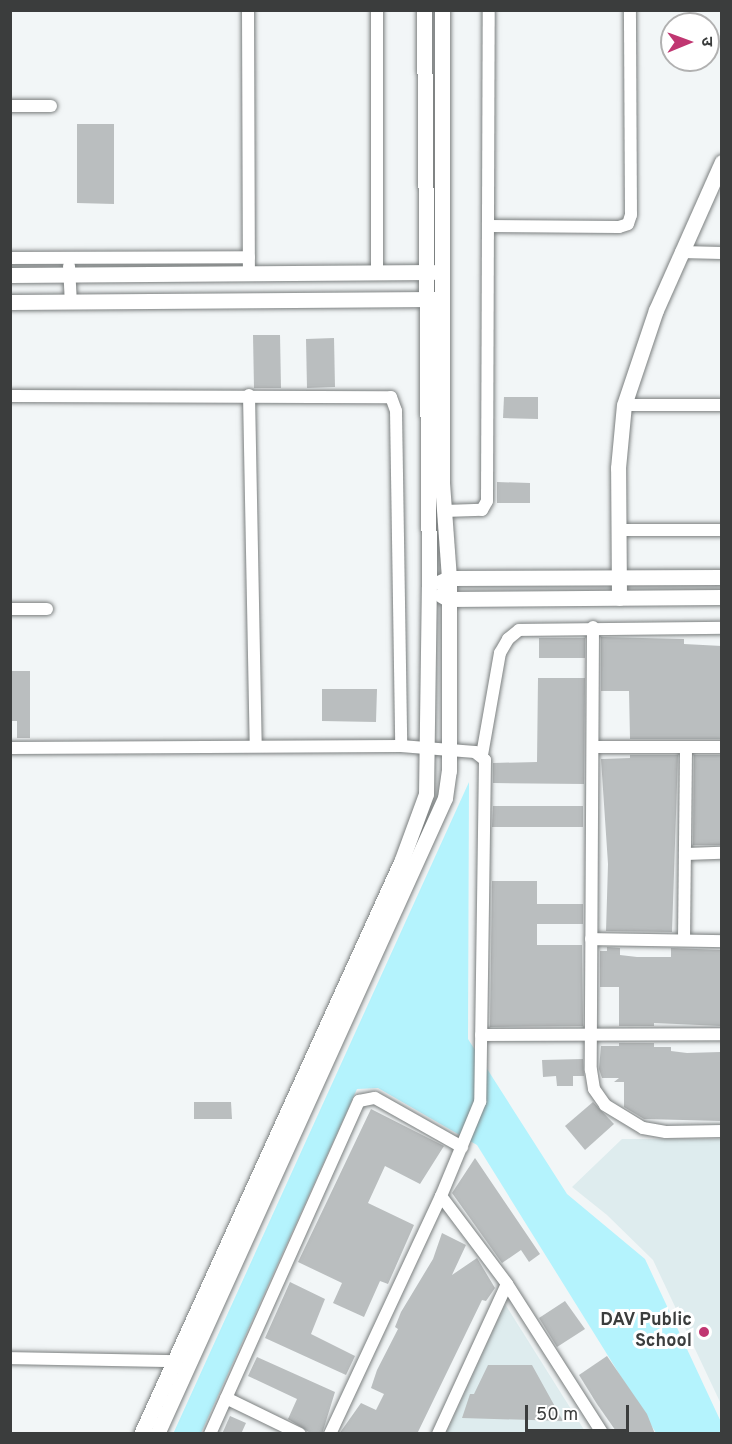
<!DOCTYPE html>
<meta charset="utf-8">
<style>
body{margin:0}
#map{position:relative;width:732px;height:1444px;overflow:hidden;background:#f2f6f7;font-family:Overpass,"Noto Sans Devanagari",sans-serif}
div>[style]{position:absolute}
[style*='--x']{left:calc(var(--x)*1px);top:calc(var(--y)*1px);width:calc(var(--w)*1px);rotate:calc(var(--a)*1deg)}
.built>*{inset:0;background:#deecee}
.green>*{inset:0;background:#b4f3fd}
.building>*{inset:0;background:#babebf}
.roads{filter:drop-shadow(0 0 2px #7b7f7f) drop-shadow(0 0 2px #7b7f7f)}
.minor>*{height:12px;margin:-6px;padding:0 6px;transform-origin:6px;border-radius:6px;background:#fff}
.tertiary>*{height:15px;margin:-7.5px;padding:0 7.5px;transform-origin:7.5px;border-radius:7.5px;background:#fff}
.dots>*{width:16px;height:16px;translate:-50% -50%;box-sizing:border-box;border:3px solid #fff;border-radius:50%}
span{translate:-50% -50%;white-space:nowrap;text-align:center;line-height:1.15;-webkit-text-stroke:6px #fff;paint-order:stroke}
.poi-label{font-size:18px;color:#3b3d3d;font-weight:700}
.right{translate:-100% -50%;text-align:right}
.frame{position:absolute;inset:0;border:12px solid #3b3d3d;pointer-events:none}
.north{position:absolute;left:660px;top:12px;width:60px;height:60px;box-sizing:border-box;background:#fff;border:2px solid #b1b1b1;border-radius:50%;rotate:89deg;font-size:16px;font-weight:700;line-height:24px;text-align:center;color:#3b3d3d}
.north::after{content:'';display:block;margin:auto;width:21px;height:27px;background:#c03671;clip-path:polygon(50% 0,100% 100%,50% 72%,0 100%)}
.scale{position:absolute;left:525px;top:1405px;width:104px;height:27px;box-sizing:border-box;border:3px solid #3b3d3d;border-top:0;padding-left:8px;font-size:18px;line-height:21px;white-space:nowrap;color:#3b3d3d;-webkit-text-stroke:4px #fff;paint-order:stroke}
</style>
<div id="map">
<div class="built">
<i style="clip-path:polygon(622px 1139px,721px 1139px,721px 1404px,653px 1260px,607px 1215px,572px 1187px)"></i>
<i style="clip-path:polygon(505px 1304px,586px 1433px,446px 1433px)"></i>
</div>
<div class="green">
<i style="clip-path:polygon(469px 782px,468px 1039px,567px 1194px,645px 1259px,721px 1422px,721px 1433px,656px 1433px,477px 1145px,378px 1088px,357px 1089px,201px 1433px,173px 1434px)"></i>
</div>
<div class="building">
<i style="clip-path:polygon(77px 124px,114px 124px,114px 204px,77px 203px)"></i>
<i style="clip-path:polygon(253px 335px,280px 335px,281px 388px,254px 388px)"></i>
<i style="clip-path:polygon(334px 338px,335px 387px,307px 388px,306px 339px)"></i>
<i style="clip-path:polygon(504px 397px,538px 397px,538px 419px,503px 418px)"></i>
<i style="clip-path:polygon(497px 482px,530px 483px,530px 503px,497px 503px)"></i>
<i style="clip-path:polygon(601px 637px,684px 639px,684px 644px,722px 646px,722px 739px,630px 739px,629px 691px,601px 691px)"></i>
<i style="clip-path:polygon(539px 638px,585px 638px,585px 658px,539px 658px)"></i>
<i style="clip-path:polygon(10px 671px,30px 671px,30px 738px,17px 738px,17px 721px,10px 721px)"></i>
<i style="clip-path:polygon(538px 678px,585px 678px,584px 784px,493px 783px,493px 763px,537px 762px)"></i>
<i style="clip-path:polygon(322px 689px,377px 689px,376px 722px,322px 721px)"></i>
<i style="clip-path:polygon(630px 755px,678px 755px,672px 932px,606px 931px,608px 864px,601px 759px,630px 758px)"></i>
<i style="clip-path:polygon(694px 755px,722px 755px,722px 845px,693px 845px)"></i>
<i style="clip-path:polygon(493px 806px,583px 806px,583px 827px,492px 827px)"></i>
<i style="clip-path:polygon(492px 881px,537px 881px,537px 904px,583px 904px,583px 924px,537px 924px,537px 945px,582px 945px,583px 1026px,490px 1027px)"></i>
<i style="clip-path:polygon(607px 947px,620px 948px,620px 955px,637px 957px,671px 957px,671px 948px,721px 950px,722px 1026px,654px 1023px,654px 1026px,619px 1026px,619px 987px,600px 987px,600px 951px,607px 951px)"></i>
<i style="clip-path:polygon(619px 1043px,654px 1043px,654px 1047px,671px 1047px,671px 1051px,687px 1053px,720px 1052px,722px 1121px,644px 1119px,624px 1107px,624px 1082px,614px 1082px,619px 1078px,602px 1078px,599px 1069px,601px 1046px,619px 1046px)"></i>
<i style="clip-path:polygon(583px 1059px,584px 1076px,573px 1076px,573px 1086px,557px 1086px,556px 1076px,543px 1077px,542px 1060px)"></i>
<i style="clip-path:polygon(194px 1102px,231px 1102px,232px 1119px,194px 1119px)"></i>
<i style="clip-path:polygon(593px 1102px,614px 1124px,585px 1150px,565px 1126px)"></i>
<i style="clip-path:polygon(371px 1109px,444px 1146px,420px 1184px,385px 1166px,368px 1203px,414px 1225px,388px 1284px,380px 1281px,364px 1317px,333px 1303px,342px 1283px,298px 1262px)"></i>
<i style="clip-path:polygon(475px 1158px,540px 1254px,529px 1262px,521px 1250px,502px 1263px,452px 1193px)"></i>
<i style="clip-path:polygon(442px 1233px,466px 1245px,452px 1275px,477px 1258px,495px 1288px,486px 1301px,482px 1300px,417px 1434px,339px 1434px,361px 1403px,376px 1410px,384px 1394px,371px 1388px,377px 1370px,398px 1329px,395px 1327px,401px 1312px,433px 1259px)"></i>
<i style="clip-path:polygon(290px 1282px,325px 1299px,311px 1334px,355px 1356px,346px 1375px,265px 1338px)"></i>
<i style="clip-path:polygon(565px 1301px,585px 1329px,557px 1347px,539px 1318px)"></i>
<i style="clip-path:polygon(607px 1356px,647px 1414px,655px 1434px,618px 1434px,597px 1404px,579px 1375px)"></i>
<i style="clip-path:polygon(257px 1357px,335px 1392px,322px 1434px,312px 1434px,288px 1419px,297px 1399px,248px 1376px)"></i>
<i style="clip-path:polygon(488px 1365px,532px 1365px,563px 1421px,462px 1418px,470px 1394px,474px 1394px)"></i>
<i style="clip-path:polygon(230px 1416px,246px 1423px,241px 1434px,222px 1434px)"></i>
</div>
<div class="roads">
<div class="minor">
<i style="--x:248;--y:10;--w:263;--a:89.8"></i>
<i style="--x:377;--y:10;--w:262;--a:90"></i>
<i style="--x:10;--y:106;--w:41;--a:0"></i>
<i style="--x:488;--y:226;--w:131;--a:0.4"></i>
<i style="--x:619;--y:227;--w:9;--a:-18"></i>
<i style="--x:628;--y:224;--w:9;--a:-72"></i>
<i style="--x:631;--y:215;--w:205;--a:-90.3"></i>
<i style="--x:681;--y:252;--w:41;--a:1.4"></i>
<i style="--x:10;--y:258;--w:239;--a:-0.2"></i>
<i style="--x:69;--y:266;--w:35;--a:87"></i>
<i style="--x:249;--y:395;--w:351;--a:88.9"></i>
<i style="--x:10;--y:396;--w:381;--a:0.2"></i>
<i style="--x:391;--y:397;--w:15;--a:70"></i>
<i style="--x:396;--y:411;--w:335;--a:89.1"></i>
<i style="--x:624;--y:405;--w:98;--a:0"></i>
<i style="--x:444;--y:511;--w:38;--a:-2"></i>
<i style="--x:482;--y:510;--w:10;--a:-61"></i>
<i style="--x:487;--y:501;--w:491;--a:-89.8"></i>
<i style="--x:619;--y:530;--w:103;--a:0"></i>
<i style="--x:10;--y:609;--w:37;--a:0"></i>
<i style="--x:593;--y:627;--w:443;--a:90.3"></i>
<i style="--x:591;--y:1070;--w:19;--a:81"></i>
<i style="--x:594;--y:1089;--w:19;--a:55"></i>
<i style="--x:605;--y:1105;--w:44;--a:31.2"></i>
<i style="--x:643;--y:1128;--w:23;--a:10"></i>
<i style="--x:666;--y:1132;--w:56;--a:-1"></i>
<i style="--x:593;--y:747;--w:129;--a:0"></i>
<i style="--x:10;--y:748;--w:391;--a:-0.3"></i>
<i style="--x:401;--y:746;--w:74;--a:4.6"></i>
<i style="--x:475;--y:752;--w:13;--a:39"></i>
<i style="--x:485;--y:760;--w:342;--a:90.8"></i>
<i style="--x:480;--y:1102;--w:102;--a:112.5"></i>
<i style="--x:441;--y:1196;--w:263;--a:115"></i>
<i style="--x:482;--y:755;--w:104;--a:-80"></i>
<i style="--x:500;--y:653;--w:16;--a:-60"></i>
<i style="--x:508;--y:639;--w:14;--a:-39"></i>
<i style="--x:519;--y:630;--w:203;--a:-0.6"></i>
<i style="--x:685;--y:854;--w:37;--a:-2"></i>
<i style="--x:591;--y:939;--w:131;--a:0.9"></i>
<i style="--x:684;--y:940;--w:193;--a:-89.4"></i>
<i style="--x:481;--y:1035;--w:241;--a:-0.2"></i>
<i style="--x:441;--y:1196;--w:110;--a:53.1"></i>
<i style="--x:507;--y:1284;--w:178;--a:57.4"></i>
<i style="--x:10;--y:1358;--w:163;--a:1.1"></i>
<i style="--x:226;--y:1398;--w:82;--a:25.9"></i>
<i style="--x:210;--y:1434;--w:365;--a:-65.9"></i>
<i style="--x:359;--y:1101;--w:16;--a:-11"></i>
<i style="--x:375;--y:1098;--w:100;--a:29.4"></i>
<i style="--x:438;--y:1434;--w:165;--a:-65.3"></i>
</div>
<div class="tertiary">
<i style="--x:10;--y:275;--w:423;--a:-0.4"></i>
<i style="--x:10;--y:302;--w:424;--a:-0.4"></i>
<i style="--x:440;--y:582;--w:10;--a:-24"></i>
<i style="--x:449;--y:578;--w:273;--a:-0.2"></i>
<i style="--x:441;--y:595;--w:8;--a:30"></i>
<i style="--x:448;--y:599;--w:274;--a:-0.4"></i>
<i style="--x:619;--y:598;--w:130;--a:-90.4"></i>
<i style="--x:618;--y:468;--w:63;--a:-84.6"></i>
<i style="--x:624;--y:405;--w:100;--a:-71.4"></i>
<i style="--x:656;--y:310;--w:162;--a:-66"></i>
<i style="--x:141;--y:1434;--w:628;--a:-65.56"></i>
<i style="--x:401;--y:862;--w:72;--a:-69.8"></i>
<i style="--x:426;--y:794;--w:207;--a:-89.2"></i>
<i style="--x:429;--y:587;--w:577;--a:-90.5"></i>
<i style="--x:157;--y:1434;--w:698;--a:-65.64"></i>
<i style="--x:445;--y:798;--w:27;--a:-82"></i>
<i style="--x:449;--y:771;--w:193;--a:-90"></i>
<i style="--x:449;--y:578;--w:96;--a:-94.2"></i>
<i style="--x:442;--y:482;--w:472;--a:-90"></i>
</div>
</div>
<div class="dots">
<i style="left:704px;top:1332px;background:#c03671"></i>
</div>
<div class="poi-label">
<span class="right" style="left:692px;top:1332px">DAV Public<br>School</span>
</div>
<div class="frame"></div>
<div class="north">उ</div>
<div class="scale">50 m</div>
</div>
